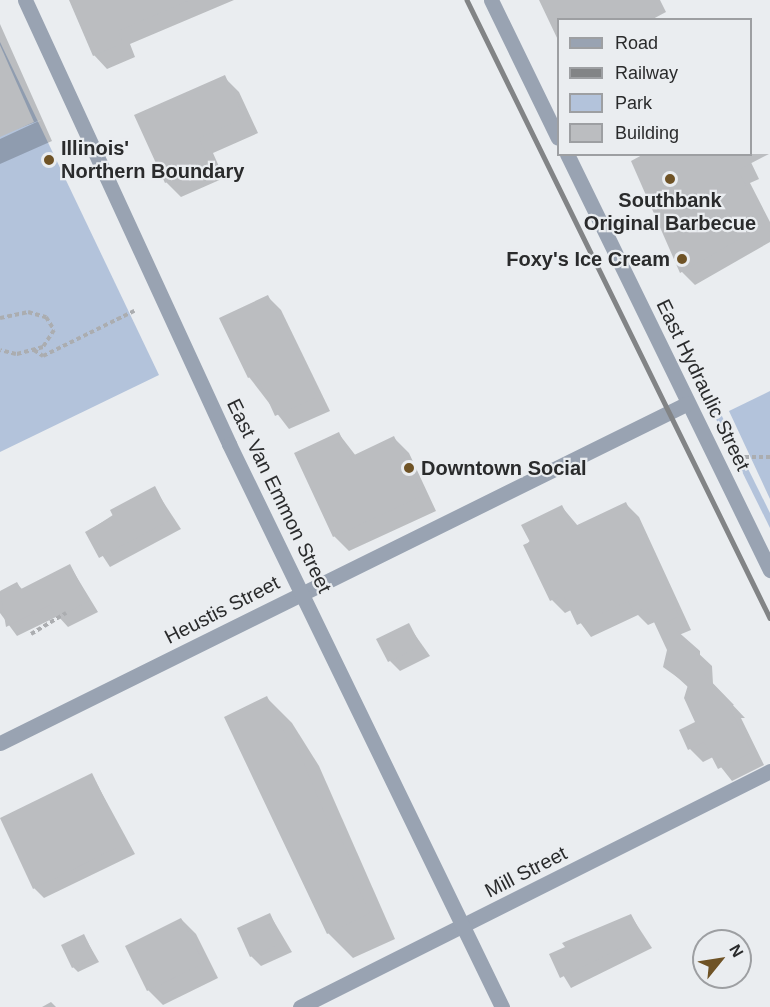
<!DOCTYPE html>
<style>
body{margin:0}
#map{position:relative;width:770px;height:1007px;overflow:hidden;background:#eaedf0;font-family:Arial,sans-serif}
div>[style]{position:absolute}
[style*='--x']{left:calc(var(--x)*1px);top:calc(var(--y)*1px);width:calc(var(--w)*1px);rotate:calc(var(--a)*1deg)}
.green>*{inset:0;background:#b3c3db}
.shadow>*{inset:0;background:#0003}
.building>*{inset:0;background:#bbbdc0}
.path>*{height:4px;margin-top:-2px;transform-origin:0;background:repeating-linear-gradient(90deg,#abadb0 0 4.5px,transparent 0 7.5px)}
.minor>*{height:15px;margin:-7.5px;padding:0 7.5px;transform-origin:7.5px;border-radius:7.5px;background:#99a3b2}
.tertiary>*{height:15px;margin:-7.5px;padding:0 7.5px;transform-origin:7.5px;border-radius:7.5px;background:#99a3b2}
.rail>*{height:4.5px;margin:-2.25px;padding:0 2.25px;transform-origin:2.25px;border-radius:2.25px;background:#828486}
.dots>*{width:16px;height:16px;translate:-50% -50%;box-sizing:border-box;border:3px solid #eaedf0;border-radius:50%}
span{translate:-50% -50%;white-space:nowrap;text-align:center;line-height:1.15;-webkit-text-stroke:4.5px #eaedf0;paint-order:stroke}
.poi-label{font-size:20px;color:#2a2b2c;font-weight:700}
.left{translate:0 -50%;text-align:left}
.right{translate:-100% -50%;text-align:right}
.street-label{font-size:20px;color:#2a2b2c}
.legend{position:absolute;left:557px;top:18px;width:195px;height:138px;box-sizing:border-box;background:#eaedf0;border:2px solid #9d9fa2;margin:0;padding:8px 10px;list-style:none;font-size:18px;color:#2a2b2c}
.legend li{display:flex;align-items:center;gap:12px;height:30px}
.legend b{width:30px;border:2px solid #9d9fa2}
.north{position:absolute;left:692px;top:929px;width:60px;height:60px;box-sizing:border-box;background:#eaedf0;border:2px solid #9d9fa2;border-radius:50%;rotate:60deg;font-size:16px;font-weight:700;line-height:24px;text-align:center;color:#2a2b2c}
.north::after{content:'';display:block;margin:auto;width:21px;height:27px;background:#6f5326;clip-path:polygon(50% 0,100% 100%,50% 72%,0 100%)}
</style>
<div id="map">
<div class="green">
<i style="clip-path:polygon(0 42px,159px 375px,0 452px)"></i>
<i style="clip-path:polygon(770px 391px,770px 499px,729px 411px)"></i>
<i style="clip-path:polygon(712px 396px,770px 513px,770px 528px,713px 413px)"></i>
</div>
<div class="shadow">
<i style="clip-path:polygon(71px 0,234px 0,130px 44px,135px 57px,107px 69px,94px 55px)"></i>
<i style="clip-path:polygon(539px 0,660px 0,666px 12px,651px 20px,558px 20px,558px 40px)"></i>
<i style="clip-path:polygon(0 24px,52px 141px,0 164px,0 139px,41px 120px,0 135px)"></i>
<i style="clip-path:polygon(224px 77px,239px 92px,258px 133px,213px 153px,224px 178px,181px 197px,166px 182px)"></i>
<i style="clip-path:polygon(747px 154px,759px 179px,750px 183px,770px 222px,770px 242px,695px 285px,682px 272px,633px 162px)"></i>
<i style="clip-path:polygon(267px 296px,281px 310px,330px 411px,289px 429px,249px 377px)"></i>
<i style="clip-path:polygon(339px 434px,356px 456px,394px 438px,409px 453px,436px 511px,349px 551px,334px 536px)"></i>
<i style="clip-path:polygon(154px 488px,181px 529px,110px 567px,87px 532px)"></i>
<i style="clip-path:polygon(626px 504px,639px 517px,691px 630px,679px 635px,712px 666px,713px 684px,745px 718px,741px 718px,764px 765px,732px 781px,713px 757px,703px 762px,690px 749px,697px 723px,689px 688px,665px 666px,669px 650px,655px 622px,648px 625px,638px 615px,591px 637px,571px 610px,565px 613px,552px 600px,525px 546px,562px 507px,578px 526px)"></i>
<i style="clip-path:polygon(70px 566px,98px 612px,68px 627px,58px 616px,17px 636px,0 613px,0 592px,17px 584px,23px 590px)"></i>
<i style="clip-path:polygon(408px 625px,430px 656px,400px 671px,390px 661px)"></i>
<i style="clip-path:polygon(267px 698px,292px 723px,319px 766px,395px 939px,353px 958px,328px 933px)"></i>
<i style="clip-path:polygon(92px 775px,135px 854px,44px 898px,34px 888px)"></i>
<i style="clip-path:polygon(270px 915px,292px 952px,261px 966px,251px 956px)"></i>
<i style="clip-path:polygon(631px 916px,652px 948px,571px 988px,551px 955px)"></i>
<i style="clip-path:polygon(181px 919px,196px 934px,218px 978px,163px 1005px,148px 990px)"></i>
<i style="clip-path:polygon(84px 936px,99px 962px,78px 972px,73px 967px)"></i>
<i style="clip-path:polygon(51px 1002px,56px 1007px,42px 1007px)"></i>
</div>
<div class="building">
<i style="clip-path:polygon(69px 0,190px 0,118px 31px,123px 43px,93px 56px)"></i>
<i style="clip-path:polygon(0 45px,34px 122px,0 137px)"></i>
<i style="clip-path:polygon(225px 75px,244px 118px,199px 138px,210px 163px,165px 183px,134px 115px)"></i>
<i style="clip-path:polygon(644px 154px,769px 154px,738px 170px,766px 224px,680px 273px,631px 161px)"></i>
<i style="clip-path:polygon(268px 295px,317px 397px,275px 416px,256px 374px,248px 378px,219px 318px)"></i>
<i style="clip-path:polygon(339px 432px,350px 457px,394px 436px,422px 496px,333px 537px,294px 453px)"></i>
<i style="clip-path:polygon(155px 486px,172px 519px,99px 558px,85px 532px,113px 516px,110px 510px)"></i>
<i style="clip-path:polygon(626px 502px,679px 616px,667px 622px,700px 651px,700px 670px,734px 705px,729px 706px,752px 752px,718px 769px,704px 742px,688px 750px,679px 730px,695px 722px,684px 698px,688px 685px,663px 667px,667px 650px,647px 607px,634px 613px,628px 601px,577px 625px,563px 595px,550px 601px,523px 545px,530px 542px,521px 525px,562px 505px,573px 527px)"></i>
<i style="clip-path:polygon(70px 564px,89px 601px,57px 618px,50px 605px,6px 627px,0 591px,17px 582px,21px 589px)"></i>
<i style="clip-path:polygon(409px 623px,421px 646px,388px 662px,376px 639px)"></i>
<i style="clip-path:polygon(267px 696px,289px 742px,294px 739px,333px 834px,338px 832px,352px 862px,347px 864px,370px 913px,327px 934px,224px 717px)"></i>
<i style="clip-path:polygon(92px 773px,126px 843px,33px 889px,0 818px)"></i>
<i style="clip-path:polygon(270px 913px,283px 942px,250px 957px,237px 928px)"></i>
<i style="clip-path:polygon(631px 914px,643px 937px,560px 978px,549px 954px,565px 947px,562px 943px)"></i>
<i style="clip-path:polygon(181px 918px,204px 963px,147px 991px,125px 946px)"></i>
<i style="clip-path:polygon(84px 934px,95px 957px,72px 968px,61px 945px)"></i>
</div>
<div class="path">
<i style="--x:0;--y:318;--w:29;--a:-12"></i>
<i style="--x:28;--y:312;--w:19;--a:16"></i>
<i style="--x:46;--y:317;--w:15;--a:58"></i>
<i style="--x:54;--y:330;--w:20;--a:123"></i>
<i style="--x:43;--y:347;--w:28;--a:165"></i>
<i style="--x:16;--y:354;--w:16;--a:-166"></i>
<i style="--x:34;--y:350;--w:11;--a:34"></i>
<i style="--x:43;--y:356;--w:102;--a:-26.3"></i>
<i style="--x:744;--y:457;--w:26;--a:0"></i>
<i style="--x:31;--y:634;--w:41;--a:-31"></i>
</div>
<div class="minor">
<i style="--x:491;--y:0;--w:153;--a:64.1"></i>
<i style="--x:567;--y:154;--w:463;--a:64"></i>
<i style="--x:0;--y:743;--w:767;--a:-26.3"></i>
<i style="--x:300;--y:1007;--w:526;--a:-26.66"></i>
</div>
<div class="tertiary">
<i style="--x:25;--y:0;--w:489;--a:65.3"></i>
<i style="--x:229;--y:444;--w:626;--a:64.13"></i>
</div>
<div class="rail">
<i style="--x:467;--y:0;--w:688;--a:63.88"></i>
</div>
<div class="dots">
<i style="left:49px;top:160px;background:#6f5326"></i>
<i style="left:670px;top:179px;background:#6f5326"></i>
<i style="left:682px;top:259px;background:#6f5326"></i>
<i style="left:409px;top:468px;background:#6f5326"></i>
</div>
<div class="poi-label">
<span class="left" style="left:61px;top:160px">Illinois'<br>Northern Boundary</span>
<span style="left:670px;top:212px">Southbank<br>Original Barbecue</span>
<span class="right" style="left:670px;top:259px">Foxy's Ice Cream</span>
<span class="left" style="left:421px;top:468px">Downtown Social</span>
</div>
<div class="street-label">
<span style="left:703px;top:385px;rotate:64deg">East Hydraulic Street</span>
<span style="left:279px;top:496px;rotate:64deg">East Van Emmon Street</span>
<span style="left:222px;top:610px;rotate:-27deg">Heustis Street</span>
<span style="left:526px;top:872px;rotate:-27deg">Mill Street</span>
</div>
<ul class="legend">
<li><b style="height:8px;background:#99a3b2"></b>Road</li>
<li><b style="height:8px;background:#828486"></b>Railway</li>
<li><b style="height:16px;background:#b3c3db"></b>Park</li>
<li><b style="height:16px;background:#bbbdc0"></b>Building</li>
</ul>
<div class="north">N</div>
</div>
